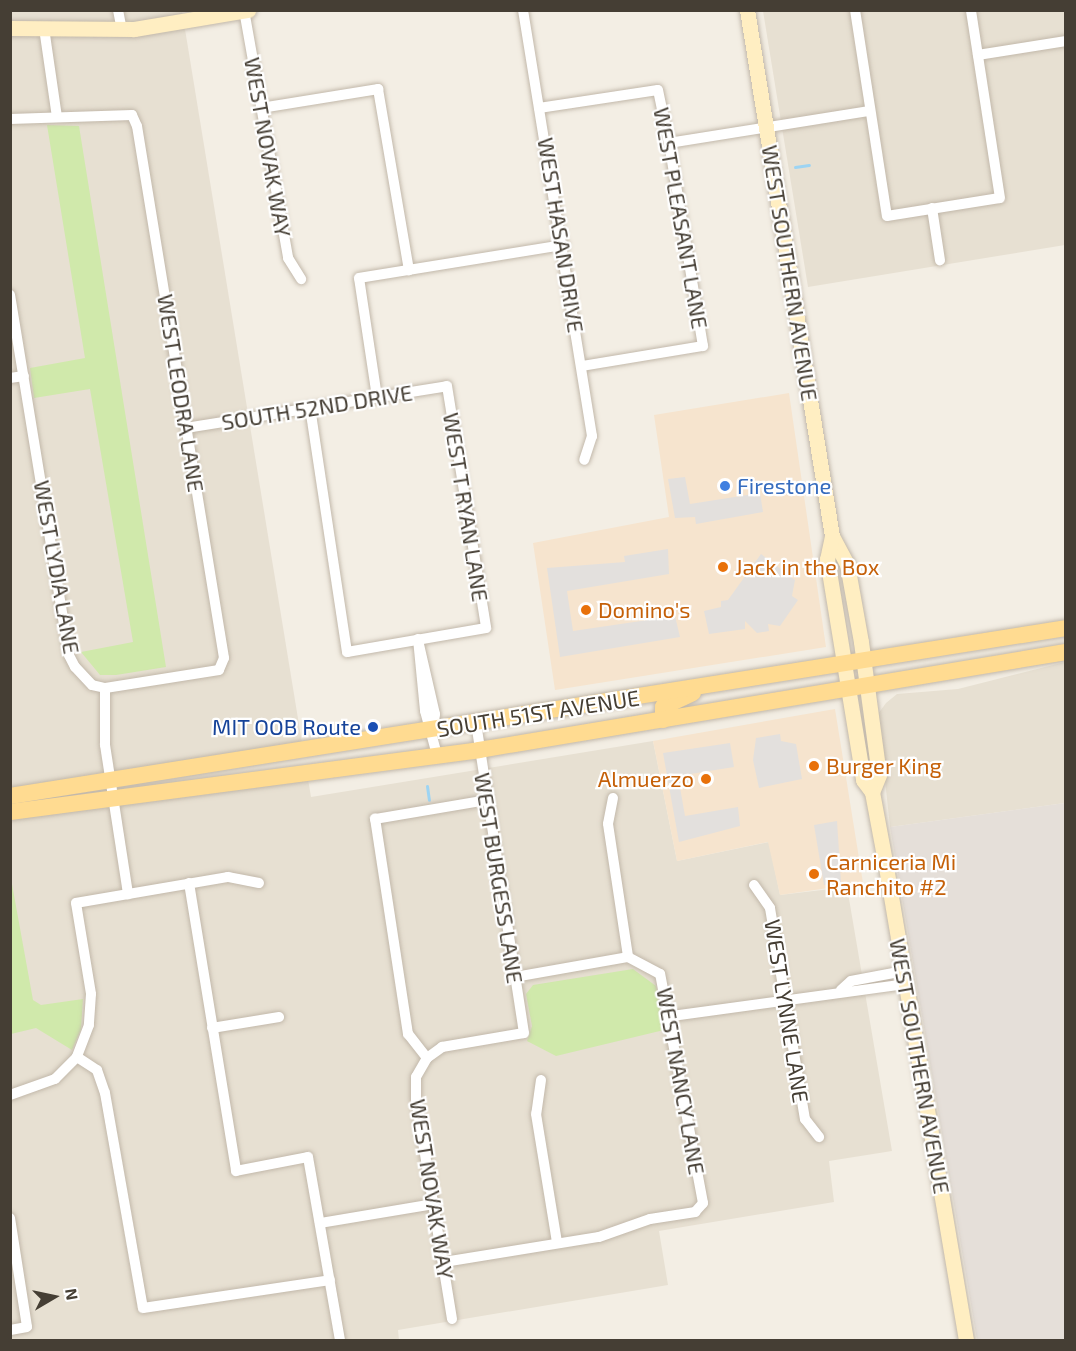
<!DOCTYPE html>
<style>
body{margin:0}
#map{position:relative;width:1076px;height:1351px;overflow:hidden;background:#f3eee4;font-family:"Exo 2",sans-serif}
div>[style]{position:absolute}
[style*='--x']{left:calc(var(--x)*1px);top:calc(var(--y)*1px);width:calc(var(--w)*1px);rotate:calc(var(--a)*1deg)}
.residential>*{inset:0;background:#e7e0d2}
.commercial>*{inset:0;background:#f6e4ce}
.industrial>*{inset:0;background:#e5dfd9}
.green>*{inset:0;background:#d0e9ab}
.parking>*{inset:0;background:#e3e0dd}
.stream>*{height:3px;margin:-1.5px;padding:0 1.5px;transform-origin:1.5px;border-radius:1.5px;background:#9dd4f3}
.roads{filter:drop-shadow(0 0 2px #c2b8aa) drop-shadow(0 0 2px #c2b8aa)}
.street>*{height:10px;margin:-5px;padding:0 5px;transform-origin:5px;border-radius:5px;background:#fff}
.secondary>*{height:15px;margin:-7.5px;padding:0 7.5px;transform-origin:7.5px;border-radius:7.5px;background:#ffeec2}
.primary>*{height:16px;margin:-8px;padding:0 8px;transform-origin:8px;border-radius:8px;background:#ffdb91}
.dots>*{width:16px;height:16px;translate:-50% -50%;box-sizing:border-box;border:3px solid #fff;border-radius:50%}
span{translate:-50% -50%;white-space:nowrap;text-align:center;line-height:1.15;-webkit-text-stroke:4.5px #fff;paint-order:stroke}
.street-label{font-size:22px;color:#453e34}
.shop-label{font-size:22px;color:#366cbe}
.left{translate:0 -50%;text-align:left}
.food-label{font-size:22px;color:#c56008}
.right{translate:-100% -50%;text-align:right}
.transit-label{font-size:22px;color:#164399}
.frame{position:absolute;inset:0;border:12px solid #453e34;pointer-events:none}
.north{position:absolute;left:24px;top:1267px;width:60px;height:60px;-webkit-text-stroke:4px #fff;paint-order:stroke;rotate:81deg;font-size:16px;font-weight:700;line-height:24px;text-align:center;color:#453e34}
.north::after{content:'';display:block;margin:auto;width:21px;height:27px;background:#453e34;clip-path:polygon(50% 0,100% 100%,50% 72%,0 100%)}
</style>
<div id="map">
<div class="residential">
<i style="clip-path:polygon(11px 11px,182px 11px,302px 743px,11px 791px)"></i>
<i style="clip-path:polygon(763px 11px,1065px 11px,1065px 245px,808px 287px)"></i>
<i style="clip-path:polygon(1065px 662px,1065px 803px,890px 827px,878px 714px,886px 703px,897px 694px,958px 689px)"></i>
<i style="clip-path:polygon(653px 741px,677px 861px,769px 842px,780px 895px,847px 887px,892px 1151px,829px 1161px,834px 1202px,659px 1231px,668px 1285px,398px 1330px,399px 1340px,11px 1340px,11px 820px,308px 779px,311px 797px)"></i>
</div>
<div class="commercial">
<i style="clip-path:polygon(789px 393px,826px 647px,555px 690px,533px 543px,669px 517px,654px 415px)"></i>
<i style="clip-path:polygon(835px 709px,863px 883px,780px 895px,768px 842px,677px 861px,653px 741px)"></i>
</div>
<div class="industrial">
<i style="clip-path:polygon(1065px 803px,1065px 1340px,977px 1340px,890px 827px)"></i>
</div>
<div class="green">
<i style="clip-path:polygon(47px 125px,79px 126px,166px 667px,116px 675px,100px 675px,81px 652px,133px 642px,90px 389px,34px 398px,30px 368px,85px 358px)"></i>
<i style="clip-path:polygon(10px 873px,33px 1000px,41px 1005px,83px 999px,81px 1029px,72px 1050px,36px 1028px,11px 1034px)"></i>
<i style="clip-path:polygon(633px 969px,656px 986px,664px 1030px,556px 1056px,527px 1041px,532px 1026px,526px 994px,533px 985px)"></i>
</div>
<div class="parking">
<i style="clip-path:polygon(685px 477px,690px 504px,760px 493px,763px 512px,696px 524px,695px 517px,675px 518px,668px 479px)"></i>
<i style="clip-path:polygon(668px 549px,669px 574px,567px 591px,573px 631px,675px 616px,680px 637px,560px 657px,547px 568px,625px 562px,624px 556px)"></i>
<i style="clip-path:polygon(761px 554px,795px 580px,792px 596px,798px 600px,780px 626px,768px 624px,769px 631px,757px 633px,745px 621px,745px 629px,709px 634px,704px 611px,721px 607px,721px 601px,728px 600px)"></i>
<i style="clip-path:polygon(780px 734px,781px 741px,796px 744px,802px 779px,759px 788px,753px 760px,756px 738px)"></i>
<i style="clip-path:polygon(730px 743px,734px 767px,678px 776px,685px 816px,738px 807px,740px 826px,679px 842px,663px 753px)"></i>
<i style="clip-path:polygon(837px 821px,841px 883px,824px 885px,814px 825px)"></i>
</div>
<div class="stream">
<i style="--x:795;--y:167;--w:14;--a:-8"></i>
<i style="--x:427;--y:786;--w:14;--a:82"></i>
</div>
<div class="roads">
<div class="street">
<i style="--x:118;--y:10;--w:20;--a:79"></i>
<i style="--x:244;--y:10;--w:252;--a:79.9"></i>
<i style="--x:288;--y:258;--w:25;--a:58"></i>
<i style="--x:523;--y:10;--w:432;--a:80.8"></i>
<i style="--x:592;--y:436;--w:25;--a:108"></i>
<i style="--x:855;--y:10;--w:208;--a:81.2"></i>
<i style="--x:887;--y:216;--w:114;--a:-9.1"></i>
<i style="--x:1000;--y:198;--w:190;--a:-98.8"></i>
<i style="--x:44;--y:28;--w:90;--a:81.7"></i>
<i style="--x:978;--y:55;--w:89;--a:-9"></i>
<i style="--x:261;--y:108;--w:119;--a:-9.2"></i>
<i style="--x:378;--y:89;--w:184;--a:80.3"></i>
<i style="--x:539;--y:108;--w:120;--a:-8.6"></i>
<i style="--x:658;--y:90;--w:54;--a:78.3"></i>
<i style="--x:669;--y:143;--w:206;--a:80.5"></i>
<i style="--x:703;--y:346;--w:123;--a:170.6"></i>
<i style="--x:10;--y:119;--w:122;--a:-1.9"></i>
<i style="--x:132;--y:115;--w:12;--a:66"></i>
<i style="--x:137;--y:126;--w:539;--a:80.71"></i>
<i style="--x:224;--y:658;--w:13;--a:113"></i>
<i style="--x:219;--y:670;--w:115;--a:171"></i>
<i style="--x:105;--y:688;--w:13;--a:-167"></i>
<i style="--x:92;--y:685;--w:25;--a:-133"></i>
<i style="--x:75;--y:667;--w:13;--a:-117"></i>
<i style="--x:69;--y:655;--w:365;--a:-99.3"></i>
<i style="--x:669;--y:143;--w:203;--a:-9.1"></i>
<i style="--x:932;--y:208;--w:53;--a:81.3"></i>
<i style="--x:10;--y:378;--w:14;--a:-8"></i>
<i style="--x:377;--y:397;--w:120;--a:-98.6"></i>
<i style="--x:359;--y:278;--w:207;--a:-9.2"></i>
<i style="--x:186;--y:428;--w:264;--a:-9.1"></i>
<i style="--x:447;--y:386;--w:245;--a:80.8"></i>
<i style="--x:486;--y:628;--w:141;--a:170.2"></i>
<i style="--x:347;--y:652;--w:247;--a:-98.6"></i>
<i style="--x:418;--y:639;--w:72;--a:84.4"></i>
<i style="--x:425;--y:711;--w:46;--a:74.7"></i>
<i style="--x:418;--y:640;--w:76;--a:77.1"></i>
<i style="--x:435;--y:714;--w:15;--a:98"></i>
<i style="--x:105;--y:688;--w:57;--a:90"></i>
<i style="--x:105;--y:745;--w:151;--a:81.2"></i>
<i style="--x:613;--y:798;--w:26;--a:101"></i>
<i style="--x:608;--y:824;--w:134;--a:81.4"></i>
<i style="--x:189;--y:883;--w:292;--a:80.7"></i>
<i style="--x:236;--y:1171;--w:73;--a:-11"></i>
<i style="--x:308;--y:1157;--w:186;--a:80.1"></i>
<i style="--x:259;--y:883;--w:32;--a:-169"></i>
<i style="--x:228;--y:877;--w:154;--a:170.3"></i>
<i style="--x:76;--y:903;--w:92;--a:80.6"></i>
<i style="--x:91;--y:994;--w:31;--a:94"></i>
<i style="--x:89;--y:1025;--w:34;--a:111"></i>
<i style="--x:77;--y:1057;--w:24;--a:33"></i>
<i style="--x:97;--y:1070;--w:24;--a:71"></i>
<i style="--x:105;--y:1093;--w:218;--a:80"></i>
<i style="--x:143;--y:1308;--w:189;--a:-8.5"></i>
<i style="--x:754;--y:885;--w:28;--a:55"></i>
<i style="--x:770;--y:908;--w:214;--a:80.6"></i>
<i style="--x:805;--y:1119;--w:23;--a:52"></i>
<i style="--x:841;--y:990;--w:13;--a:-42"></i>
<i style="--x:851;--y:981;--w:54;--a:-10.7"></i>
<i style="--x:672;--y:1016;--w:237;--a:-7.8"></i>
<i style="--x:212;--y:1028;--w:68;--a:-9.3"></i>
<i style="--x:427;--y:1058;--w:19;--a:-36"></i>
<i style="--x:442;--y:1047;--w:83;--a:-9.7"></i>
<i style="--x:524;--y:1033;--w:314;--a:-98.8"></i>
<i style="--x:541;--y:1080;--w:34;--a:98"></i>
<i style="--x:536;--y:1114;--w:130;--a:80.7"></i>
<i style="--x:10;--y:1095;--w:48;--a:-19.6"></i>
<i style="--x:55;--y:1079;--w:31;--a:-45"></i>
<i style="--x:10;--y:1218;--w:110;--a:81.1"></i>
<i style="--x:27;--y:1327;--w:17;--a:170"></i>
<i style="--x:320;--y:1223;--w:115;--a:-9.5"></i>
<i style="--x:444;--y:1262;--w:157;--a:-9.2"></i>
<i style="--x:599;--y:1237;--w:54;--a:-19.4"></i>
<i style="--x:650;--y:1219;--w:46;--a:-8.8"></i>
<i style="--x:695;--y:1212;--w:12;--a:-48"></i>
<i style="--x:703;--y:1203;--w:233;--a:-100.6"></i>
<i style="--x:660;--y:974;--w:36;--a:-152"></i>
<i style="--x:628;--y:957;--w:115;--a:170"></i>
<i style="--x:452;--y:1319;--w:222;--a:-99.3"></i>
<i style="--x:416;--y:1100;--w:23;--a:-90"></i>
<i style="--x:416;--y:1077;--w:22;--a:-60"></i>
<i style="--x:427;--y:1058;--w:31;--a:-128"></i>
<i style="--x:408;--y:1034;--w:218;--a:-98.7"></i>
<i style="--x:375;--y:819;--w:114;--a:-9.6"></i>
</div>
<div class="secondary">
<i style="--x:747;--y:10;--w:533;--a:80.82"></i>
<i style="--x:832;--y:536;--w:32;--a:62"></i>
<i style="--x:847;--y:564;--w:79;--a:79.8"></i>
<i style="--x:861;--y:642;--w:134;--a:82.3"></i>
<i style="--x:879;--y:775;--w:18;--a:112"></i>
<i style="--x:10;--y:28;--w:124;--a:0.5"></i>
<i style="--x:134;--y:29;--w:116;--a:-9.5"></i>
<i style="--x:832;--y:536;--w:24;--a:102"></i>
<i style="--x:827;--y:559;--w:224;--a:80.7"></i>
<i style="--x:863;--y:780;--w:15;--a:53"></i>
<i style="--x:872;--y:792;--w:76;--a:79.4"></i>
<i style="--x:886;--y:867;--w:480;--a:80.4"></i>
</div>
<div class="primary">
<i style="--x:663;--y:720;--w:13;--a:-90"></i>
<i style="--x:663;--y:707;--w:33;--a:-25"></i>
<i style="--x:10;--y:796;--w:1069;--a:-9.04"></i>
<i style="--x:10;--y:812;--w:473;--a:-7.5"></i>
<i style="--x:479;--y:750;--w:595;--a:-9.48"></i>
</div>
</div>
<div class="dots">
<i style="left:725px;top:486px;background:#3f7fe0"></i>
<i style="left:723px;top:567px;background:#e8710a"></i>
<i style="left:586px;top:610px;background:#e8710a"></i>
<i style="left:373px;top:727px;background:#1a4fb4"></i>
<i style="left:814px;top:766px;background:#e8710a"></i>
<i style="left:706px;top:779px;background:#e8710a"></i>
<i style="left:814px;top:874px;background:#e8710a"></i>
</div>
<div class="street-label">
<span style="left:268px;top:147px;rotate:80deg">WEST NOVAK WAY</span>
<span style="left:681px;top:218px;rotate:80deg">WEST PLEASANT LANE</span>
<span style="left:561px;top:235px;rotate:81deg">WEST HASAN DRIVE</span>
<span style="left:790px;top:273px;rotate:81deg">WEST SOUTHERN AVENUE</span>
<span style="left:181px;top:393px;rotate:81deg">WEST LEODRA LANE</span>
<span style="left:317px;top:407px;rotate:-9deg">SOUTH 52ND DRIVE</span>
<span style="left:466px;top:507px;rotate:81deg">WEST T RYAN LANE</span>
<span style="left:57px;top:567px;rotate:80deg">WEST LYDIA LANE</span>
<span style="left:538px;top:713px;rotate:-9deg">SOUTH 51ST AVENUE</span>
<span style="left:499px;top:878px;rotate:81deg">WEST BURGESS LANE</span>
<span style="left:787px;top:1011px;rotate:81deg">WEST LYNNE LANE</span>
<span style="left:920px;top:1066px;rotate:80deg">WEST SOUTHERN AVENUE</span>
<span style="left:681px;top:1081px;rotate:80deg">WEST NANCY LANE</span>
<span style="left:432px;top:1189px;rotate:81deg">WEST NOVAK WAY</span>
</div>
<div class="shop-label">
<span class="left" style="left:737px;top:486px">Firestone</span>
</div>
<div class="food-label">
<span class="left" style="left:735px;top:567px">Jack in the Box</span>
<span class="left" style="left:598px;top:610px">Domino's</span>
<span class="left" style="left:826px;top:766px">Burger King</span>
<span class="right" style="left:694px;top:779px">Almuerzo</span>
<span class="left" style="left:826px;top:874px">Carniceria Mi<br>Ranchito #2</span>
</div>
<div class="transit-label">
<span class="right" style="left:361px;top:727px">MIT OOB Route</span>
</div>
<div class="frame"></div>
<div class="north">N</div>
</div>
